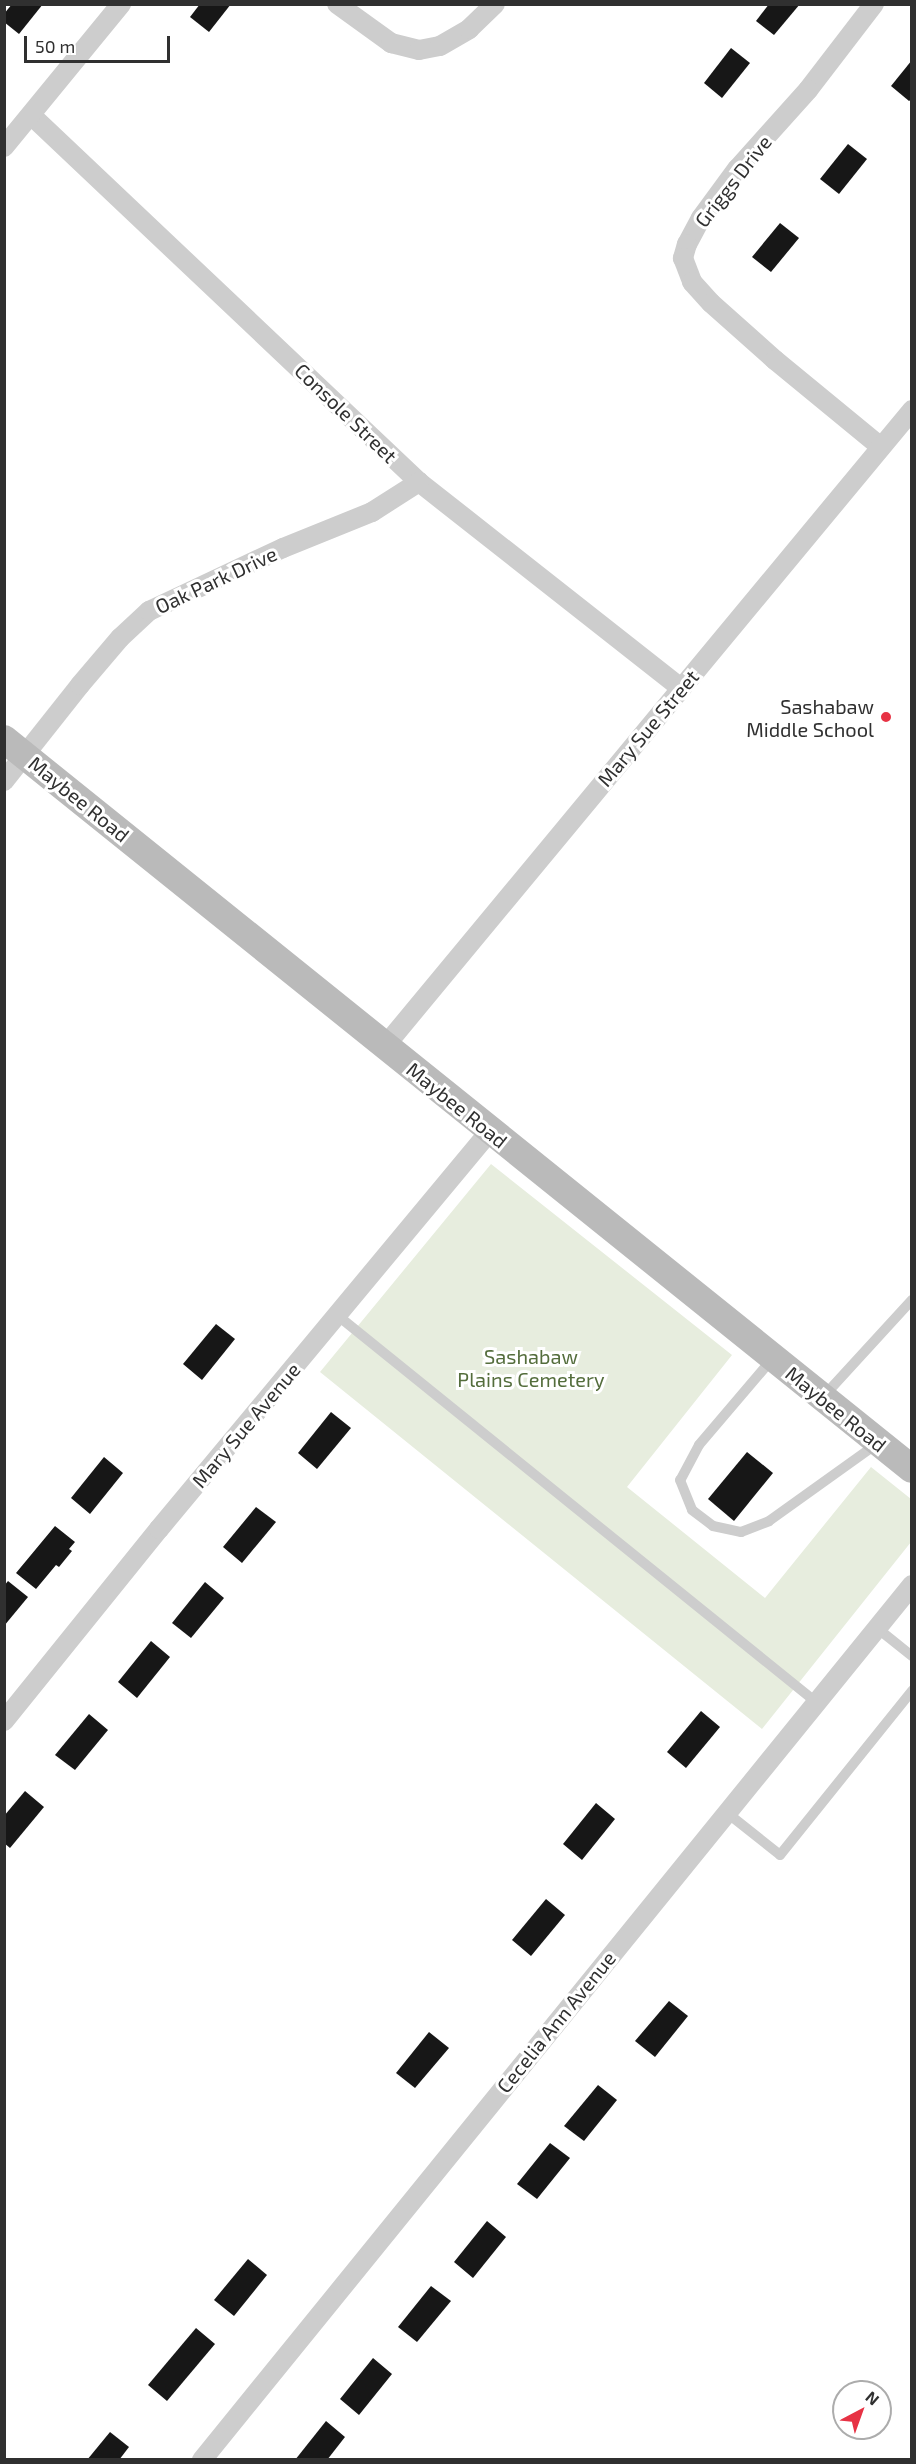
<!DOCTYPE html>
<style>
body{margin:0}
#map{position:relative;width:916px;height:2464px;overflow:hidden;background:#fff;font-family:"Exo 2",sans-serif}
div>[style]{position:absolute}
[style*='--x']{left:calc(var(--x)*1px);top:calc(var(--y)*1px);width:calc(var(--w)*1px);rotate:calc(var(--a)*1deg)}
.green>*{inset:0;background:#e7edde}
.building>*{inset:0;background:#171717}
.lane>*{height:10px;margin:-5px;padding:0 5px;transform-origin:5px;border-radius:5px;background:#cdcdcd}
.street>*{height:20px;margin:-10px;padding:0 10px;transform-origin:10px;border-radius:10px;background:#cdcdcd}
.secondary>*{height:28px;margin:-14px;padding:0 14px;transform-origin:14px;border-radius:14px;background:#bababa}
.dots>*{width:16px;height:16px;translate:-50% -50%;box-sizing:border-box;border:3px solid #fff;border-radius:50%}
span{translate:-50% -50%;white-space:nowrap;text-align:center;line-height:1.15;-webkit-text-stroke:6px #fff;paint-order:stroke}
.street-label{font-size:20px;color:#303030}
.poi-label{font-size:20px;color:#303030}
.right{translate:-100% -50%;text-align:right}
.park-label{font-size:20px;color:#546d3c}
.frame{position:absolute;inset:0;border:6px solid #303030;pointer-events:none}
.north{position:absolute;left:832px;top:2380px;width:60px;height:60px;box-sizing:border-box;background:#fff;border:2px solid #acacac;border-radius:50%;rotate:41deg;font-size:16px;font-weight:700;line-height:24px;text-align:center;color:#303030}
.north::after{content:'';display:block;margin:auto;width:21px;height:27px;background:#e73244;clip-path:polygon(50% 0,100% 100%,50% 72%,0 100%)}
.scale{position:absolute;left:24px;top:36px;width:146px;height:27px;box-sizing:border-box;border:3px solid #303030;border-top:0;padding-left:8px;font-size:18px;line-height:21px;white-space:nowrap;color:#303030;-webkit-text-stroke:4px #fff;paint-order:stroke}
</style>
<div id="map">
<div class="green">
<i style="clip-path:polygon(491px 1164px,732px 1355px,627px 1487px,765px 1598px,871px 1467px,911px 1499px,911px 1542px,762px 1729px,320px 1372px)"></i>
</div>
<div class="building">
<i style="clip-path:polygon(12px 4px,43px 4px,19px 34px,4px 22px,4px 14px)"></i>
<i style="clip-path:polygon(200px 4px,231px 4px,209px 32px,190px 17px)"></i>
<i style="clip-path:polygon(769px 4px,800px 4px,774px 35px,756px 21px)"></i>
<i style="clip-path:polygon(731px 48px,750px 63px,722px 98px,704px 83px)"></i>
<i style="clip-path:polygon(912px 60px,912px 99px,909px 101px,891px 86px)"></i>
<i style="clip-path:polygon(848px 144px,867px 159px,839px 194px,820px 179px)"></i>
<i style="clip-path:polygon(780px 223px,799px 238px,771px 272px,752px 257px)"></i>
<i style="clip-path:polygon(216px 1324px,235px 1339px,202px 1380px,183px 1364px)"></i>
<i style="clip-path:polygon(331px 1412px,351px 1428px,317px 1469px,298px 1453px)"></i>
<i style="clip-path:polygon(747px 1452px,773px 1473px,734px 1521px,708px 1499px)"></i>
<i style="clip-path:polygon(104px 1457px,123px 1473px,90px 1514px,71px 1498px)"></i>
<i style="clip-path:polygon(256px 1507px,276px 1522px,242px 1563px,223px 1547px)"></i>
<i style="clip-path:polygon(55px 1526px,75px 1542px,69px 1549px,72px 1551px,59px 1567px,56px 1565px,36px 1589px,16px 1573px)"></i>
<i style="clip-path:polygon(8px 1581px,28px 1597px,4px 1626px,4px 1586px)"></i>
<i style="clip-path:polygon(205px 1582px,224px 1598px,191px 1638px,172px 1623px)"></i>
<i style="clip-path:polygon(151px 1641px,170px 1657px,137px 1698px,118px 1682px)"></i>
<i style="clip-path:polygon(701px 1711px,720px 1727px,686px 1768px,667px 1752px)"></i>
<i style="clip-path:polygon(89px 1714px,108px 1730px,75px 1770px,55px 1755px)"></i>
<i style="clip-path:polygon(25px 1791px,44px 1807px,10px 1848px,4px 1843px,4px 1816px)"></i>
<i style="clip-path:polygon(596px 1803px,615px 1819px,582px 1860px,563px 1844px)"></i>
<i style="clip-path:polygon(546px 1899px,565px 1915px,531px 1956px,512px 1940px)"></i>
<i style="clip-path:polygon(669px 2001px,688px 2016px,655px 2057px,635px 2041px)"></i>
<i style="clip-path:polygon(429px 2032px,449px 2048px,415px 2088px,396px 2073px)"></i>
<i style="clip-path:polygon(598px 2085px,617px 2100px,584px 2141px,564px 2126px)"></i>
<i style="clip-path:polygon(550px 2143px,570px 2158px,537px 2199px,517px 2184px)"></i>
<i style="clip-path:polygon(487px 2221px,506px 2237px,473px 2278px,454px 2262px)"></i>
<i style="clip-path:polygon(248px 2259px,267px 2275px,234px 2316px,214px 2300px)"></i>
<i style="clip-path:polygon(431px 2286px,451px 2301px,417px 2342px,398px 2327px)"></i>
<i style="clip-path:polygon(196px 2328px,215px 2344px,167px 2401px,148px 2385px)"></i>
<i style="clip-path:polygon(373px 2358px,392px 2374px,359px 2415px,340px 2399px)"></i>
<i style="clip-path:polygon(326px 2421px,345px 2437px,327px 2460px,295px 2460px)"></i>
<i style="clip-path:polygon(110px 2432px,129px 2447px,119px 2460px,87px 2460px)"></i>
</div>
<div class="lane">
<i style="--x:337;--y:1315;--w:616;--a:38.94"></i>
<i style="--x:773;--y:1358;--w:114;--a:130.4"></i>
<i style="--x:699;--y:1445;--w:40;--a:118"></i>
<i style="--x:680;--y:1480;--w:32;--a:68"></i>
<i style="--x:692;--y:1510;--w:26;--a:37"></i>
<i style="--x:713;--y:1526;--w:29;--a:12"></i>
<i style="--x:741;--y:1532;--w:30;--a:-21"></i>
<i style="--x:769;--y:1521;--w:134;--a:-35.6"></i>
<i style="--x:823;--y:1397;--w:132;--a:-47.5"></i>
<i style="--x:877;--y:1628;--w:45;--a:38.7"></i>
<i style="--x:726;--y:1812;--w:69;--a:38.5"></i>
<i style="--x:780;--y:1855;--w:211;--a:-51.2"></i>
</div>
<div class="street">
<i style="--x:337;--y:4;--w:67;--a:35.8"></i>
<i style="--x:391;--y:43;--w:29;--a:14"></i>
<i style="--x:419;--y:50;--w:21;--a:-11"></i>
<i style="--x:440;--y:46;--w:34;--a:-30"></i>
<i style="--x:469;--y:29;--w:36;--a:-44"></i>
<i style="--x:874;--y:4;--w:108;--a:127.5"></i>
<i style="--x:808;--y:90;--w:106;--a:131.9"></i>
<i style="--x:737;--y:169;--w:61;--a:126.3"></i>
<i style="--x:701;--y:218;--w:30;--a:118"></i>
<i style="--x:687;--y:244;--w:15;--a:106"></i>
<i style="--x:683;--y:258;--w:26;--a:69"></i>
<i style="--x:692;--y:282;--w:28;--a:48"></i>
<i style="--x:711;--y:303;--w:86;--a:41.7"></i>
<i style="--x:775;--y:360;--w:137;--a:39.4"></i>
<i style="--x:31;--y:115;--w:534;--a:43.41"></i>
<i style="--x:419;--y:482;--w:333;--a:38.2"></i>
<i style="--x:4;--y:147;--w:185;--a:-50.7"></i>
<i style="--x:4;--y:781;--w:122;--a:-51.6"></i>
<i style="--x:80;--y:685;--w:62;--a:-49.6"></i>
<i style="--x:120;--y:638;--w:40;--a:-43"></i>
<i style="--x:149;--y:611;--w:148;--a:-25.2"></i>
<i style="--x:283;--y:548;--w:96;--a:-22"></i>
<i style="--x:372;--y:512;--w:56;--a:-32.6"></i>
<i style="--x:385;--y:1046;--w:826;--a:-50.35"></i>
<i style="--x:4;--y:1721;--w:247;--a:-51.1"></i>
<i style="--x:159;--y:1529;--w:518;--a:-50.25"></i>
<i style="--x:202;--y:2460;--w:1127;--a:-50.94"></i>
</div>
<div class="secondary">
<i style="--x:4;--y:739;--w:1165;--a:38.8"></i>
</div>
<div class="dots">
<i style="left:886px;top:717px;background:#e73244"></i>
</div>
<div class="street-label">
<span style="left:733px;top:181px;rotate:-52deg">Griggs Drive</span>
<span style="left:346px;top:413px;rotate:44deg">Console Street</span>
<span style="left:216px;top:580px;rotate:-25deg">Oak Park Drive</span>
<span style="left:648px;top:728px;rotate:-50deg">Mary Sue Street</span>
<span style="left:79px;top:799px;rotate:39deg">Maybee Road</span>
<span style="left:457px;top:1105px;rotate:39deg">Maybee Road</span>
<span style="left:836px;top:1409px;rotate:39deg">Maybee Road</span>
<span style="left:246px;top:1425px;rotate:-50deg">Mary Sue Avenue</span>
<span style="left:556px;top:2022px;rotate:-51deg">Cecelia Ann Avenue</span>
</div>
<div class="poi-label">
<span class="right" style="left:874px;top:718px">Sashabaw<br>Middle School</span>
</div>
<div class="park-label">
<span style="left:531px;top:1368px">Sashabaw<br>Plains Cemetery</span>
</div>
<div class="frame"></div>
<div class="north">N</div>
<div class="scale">50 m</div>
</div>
